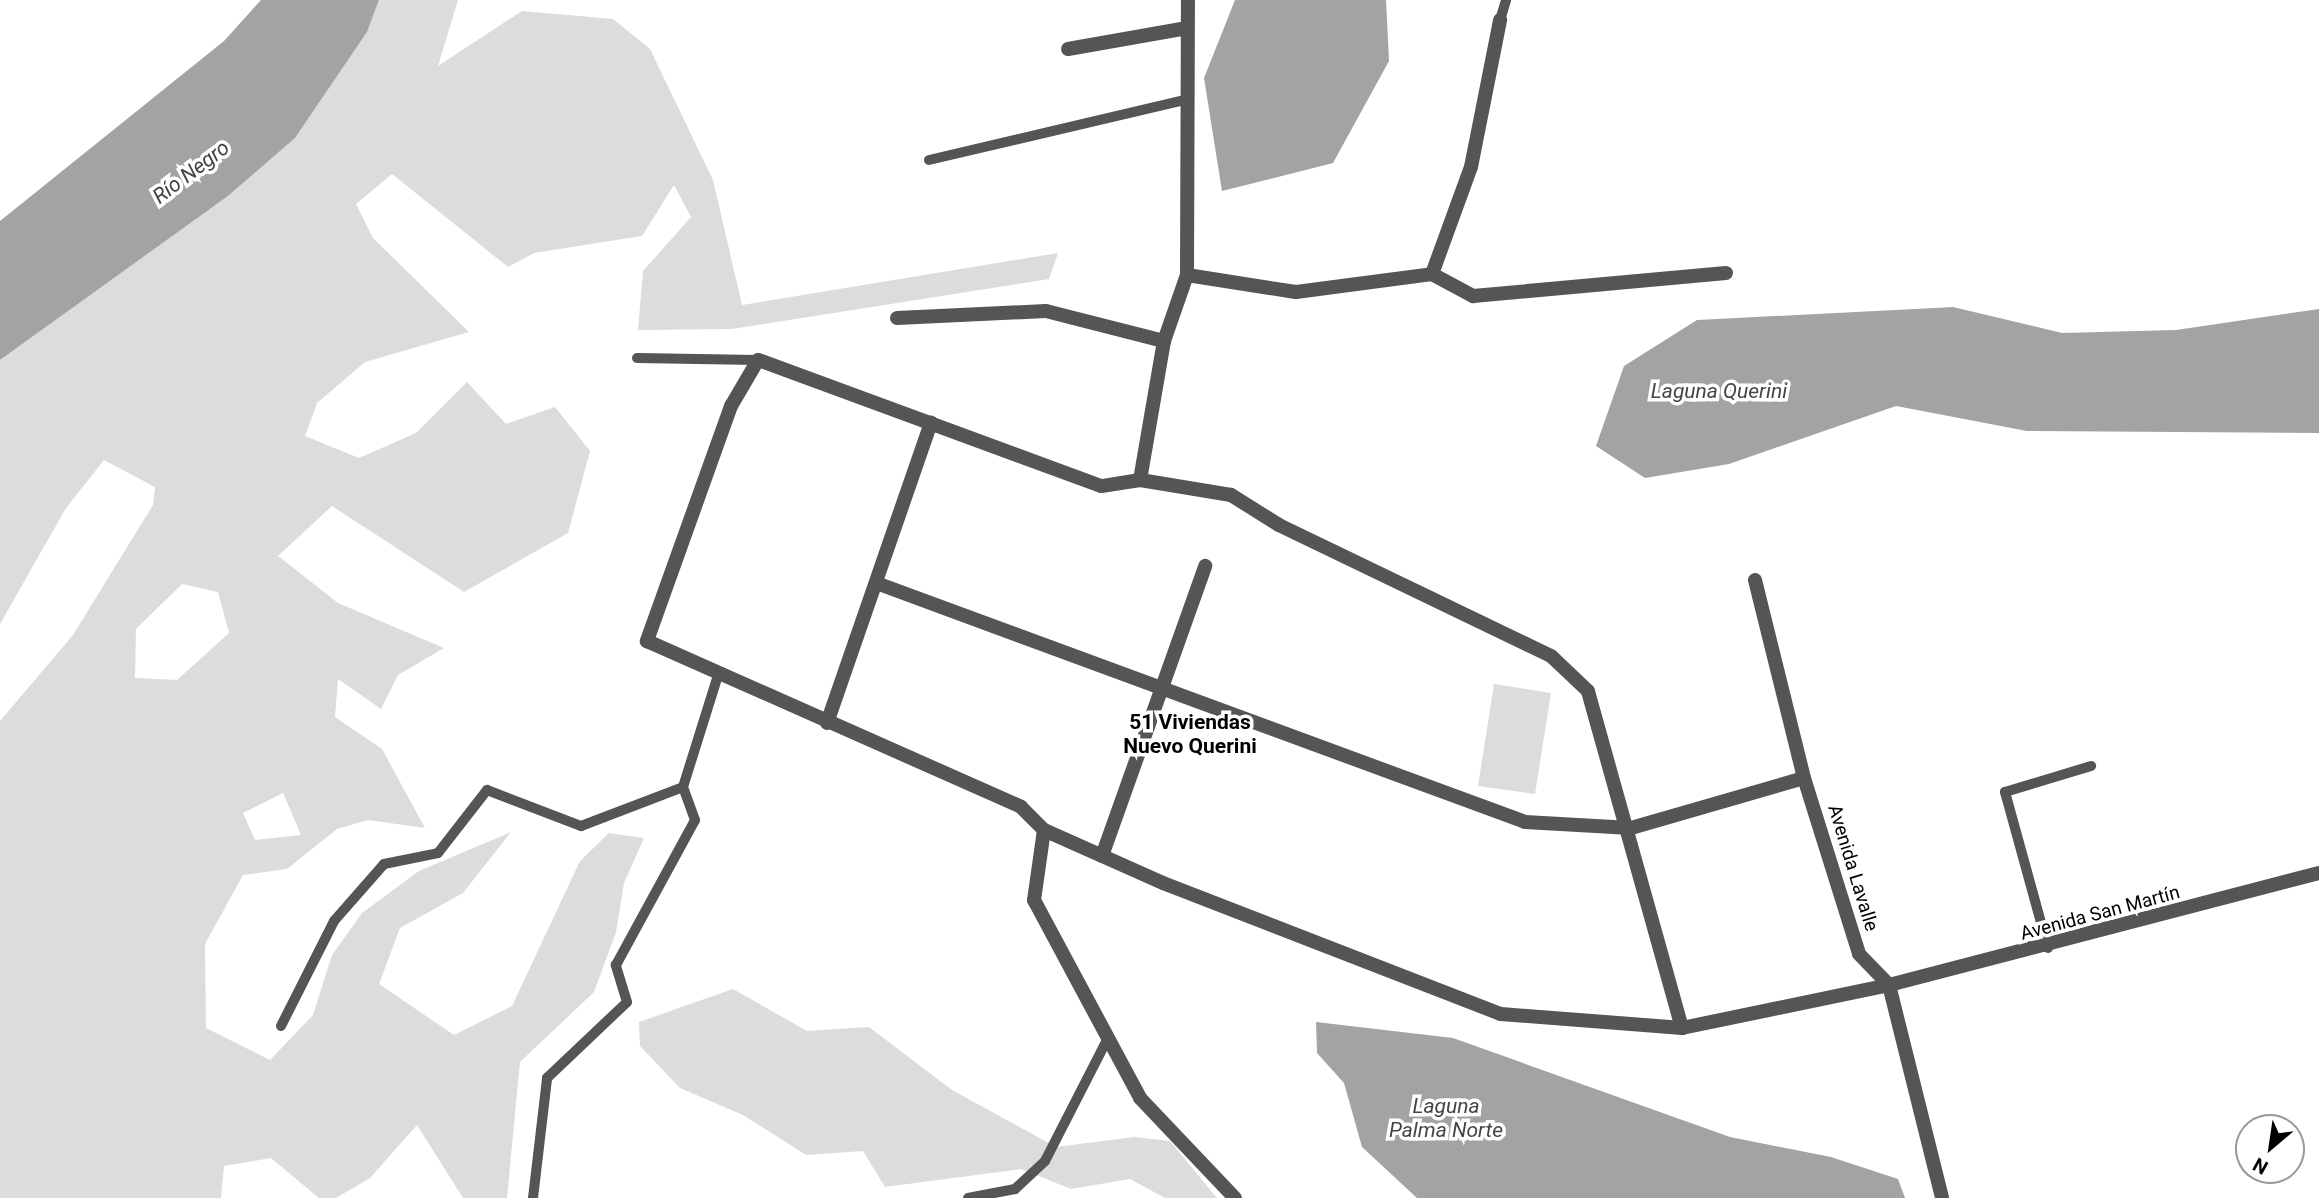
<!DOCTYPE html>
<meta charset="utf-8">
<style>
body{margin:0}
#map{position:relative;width:2319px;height:1198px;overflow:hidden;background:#fff;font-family:Roboto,sans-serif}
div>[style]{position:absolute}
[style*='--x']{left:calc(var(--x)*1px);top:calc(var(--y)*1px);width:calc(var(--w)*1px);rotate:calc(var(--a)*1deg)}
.green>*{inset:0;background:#dcdcdc}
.water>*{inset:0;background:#a3a3a3}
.service>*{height:10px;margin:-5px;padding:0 5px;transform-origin:5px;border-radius:5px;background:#555}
.minor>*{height:14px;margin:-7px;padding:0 7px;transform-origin:7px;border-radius:7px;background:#555}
.tertiary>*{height:14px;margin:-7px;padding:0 7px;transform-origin:7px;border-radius:7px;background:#555}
span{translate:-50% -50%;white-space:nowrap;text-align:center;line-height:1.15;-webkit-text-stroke:7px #fff;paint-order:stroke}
.street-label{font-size:19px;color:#000}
.water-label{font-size:21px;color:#444;font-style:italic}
.neighbourhood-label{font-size:21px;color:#000;font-weight:700}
.north{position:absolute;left:2235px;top:1114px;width:70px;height:70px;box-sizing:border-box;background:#fff;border:2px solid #999;border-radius:50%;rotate:209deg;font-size:19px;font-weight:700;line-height:28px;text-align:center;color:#000}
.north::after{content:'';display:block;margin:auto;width:24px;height:32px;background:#000;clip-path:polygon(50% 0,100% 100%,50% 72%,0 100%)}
</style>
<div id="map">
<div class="green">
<i style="clip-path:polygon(evenodd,379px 0,458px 0,438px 66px,522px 11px,613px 19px,650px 49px,713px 180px,742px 305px,1058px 253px,1049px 279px,732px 329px,638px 330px,643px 271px,691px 217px,674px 185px,642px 236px,534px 253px,508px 267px,392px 174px,356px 204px,373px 238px,469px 332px,365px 362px,317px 403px,305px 436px,359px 458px,416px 433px,467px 382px,506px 424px,555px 407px,590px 451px,568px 533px,464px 592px,332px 506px,278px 556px,338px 603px,444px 648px,398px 675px,381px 709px,338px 679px,335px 717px,382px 749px,425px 828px,368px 820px,337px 829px,287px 869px,243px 875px,205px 944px,206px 1028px,270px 1060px,313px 1015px,332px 955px,362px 913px,419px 871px,511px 832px,463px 893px,400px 928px,379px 984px,454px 1035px,512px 1006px,580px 861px,609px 833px,644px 838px,624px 883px,616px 932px,594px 992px,520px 1062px,507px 1198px,463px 1198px,417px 1125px,370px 1178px,336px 1198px,319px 1198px,271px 1158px,224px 1166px,221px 1198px,0 1198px,0 721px,73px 635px,153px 505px,155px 487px,104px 460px,66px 508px,0 624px,0 360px,228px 196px,295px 138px,367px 32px,379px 0,182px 584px,218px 592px,229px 633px,177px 680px,135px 678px,136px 629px,182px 584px,379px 0,283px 793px,301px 835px,255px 840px,243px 813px,283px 793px)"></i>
<i style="clip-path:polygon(1494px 684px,1551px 693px,1535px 794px,1478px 786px)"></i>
<i style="clip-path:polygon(733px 989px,807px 1031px,869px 1027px,952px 1090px,1056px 1147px,1134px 1137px,1170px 1141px,1217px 1198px,1165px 1198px,1130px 1179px,1071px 1189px,1021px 1169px,885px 1187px,863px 1151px,806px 1155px,743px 1115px,680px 1088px,640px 1046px,639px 1022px)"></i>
</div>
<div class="water">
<i style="clip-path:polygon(261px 0,379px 0,367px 32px,295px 138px,228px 196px,0 360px,0 221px,224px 41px)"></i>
<i style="clip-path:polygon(1235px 0,1386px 0,1389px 61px,1333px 163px,1222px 191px,1204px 78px)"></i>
<i style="clip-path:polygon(1953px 307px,2062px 333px,2176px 330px,2319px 309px,2319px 433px,2027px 431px,1896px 406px,1729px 464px,1645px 478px,1596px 446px,1624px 366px,1697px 320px)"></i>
<i style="clip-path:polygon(1316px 1022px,1453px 1038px,1730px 1137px,1831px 1157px,1898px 1179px,1905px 1198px,1417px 1198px,1362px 1147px,1344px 1083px,1317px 1053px)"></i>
</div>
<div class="service">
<i style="--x:1500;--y:20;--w:21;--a:-73"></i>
<i style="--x:929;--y:160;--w:263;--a:-13.2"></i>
<i style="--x:637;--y:358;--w:121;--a:0.9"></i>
<i style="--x:2048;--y:948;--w:162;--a:-105.4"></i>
<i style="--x:2005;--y:792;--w:90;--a:-16.8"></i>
<i style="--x:281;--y:1026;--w:118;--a:-63.2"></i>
<i style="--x:334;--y:921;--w:76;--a:-48.7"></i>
<i style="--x:384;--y:864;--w:55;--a:-11.5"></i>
<i style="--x:438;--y:853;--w:80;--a:-52.1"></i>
<i style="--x:487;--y:790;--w:101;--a:21"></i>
<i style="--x:581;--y:826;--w:109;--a:-20.9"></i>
<i style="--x:533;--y:1198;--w:121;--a:-83.3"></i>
<i style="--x:547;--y:1078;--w:110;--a:-43.5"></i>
<i style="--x:627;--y:1002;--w:39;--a:-107"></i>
<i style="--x:616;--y:965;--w:165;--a:-61.4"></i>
<i style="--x:695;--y:820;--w:35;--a:-110"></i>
<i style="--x:683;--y:787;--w:117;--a:-72.6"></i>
<i style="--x:968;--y:1198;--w:48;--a:-10.8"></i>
<i style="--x:1015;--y:1189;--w:41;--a:-43"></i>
<i style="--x:1045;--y:1161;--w:136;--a:-62.9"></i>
</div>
<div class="minor">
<i style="--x:1068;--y:49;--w:121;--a:-10"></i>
<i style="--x:1432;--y:274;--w:114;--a:-70"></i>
<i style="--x:1471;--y:167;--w:150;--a:-78.8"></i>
<i style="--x:1187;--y:275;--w:110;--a:8.9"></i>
<i style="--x:1296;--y:292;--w:137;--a:-7.5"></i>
<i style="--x:1432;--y:274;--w:47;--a:28.2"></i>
<i style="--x:1473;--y:296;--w:254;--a:-5.2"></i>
<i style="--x:897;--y:318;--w:149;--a:-2.7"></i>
<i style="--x:1046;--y:311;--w:122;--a:14.3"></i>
<i style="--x:1140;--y:480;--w:141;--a:-80.2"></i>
<i style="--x:1164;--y:341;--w:70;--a:-70.8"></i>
<i style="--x:1187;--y:275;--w:275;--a:-89.8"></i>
<i style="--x:879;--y:584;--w:688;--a:20.22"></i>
<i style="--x:1525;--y:822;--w:106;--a:3.2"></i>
<i style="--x:1631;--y:828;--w:180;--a:-16.1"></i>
<i style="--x:827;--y:723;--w:318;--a:-70.9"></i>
<i style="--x:1044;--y:830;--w:71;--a:98.1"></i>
<i style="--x:1034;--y:900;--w:225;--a:61.8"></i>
<i style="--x:1140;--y:1098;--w:138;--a:46.5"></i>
<i style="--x:1102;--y:856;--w:308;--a:-70.4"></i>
<i style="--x:1682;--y:1028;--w:350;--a:-105.6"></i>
<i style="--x:1588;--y:691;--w:51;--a:-136.6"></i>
<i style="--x:1551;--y:656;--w:302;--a:-154.3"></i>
<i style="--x:1279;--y:525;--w:57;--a:-148"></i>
<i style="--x:1231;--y:495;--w:92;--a:-170.6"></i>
<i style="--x:1140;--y:480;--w:39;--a:171"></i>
<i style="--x:1101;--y:486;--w:365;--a:-159.8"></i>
<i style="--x:758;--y:360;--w:53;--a:120.4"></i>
<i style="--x:731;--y:406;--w:250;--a:109.7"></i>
<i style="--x:647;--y:641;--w:409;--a:23.9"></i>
<i style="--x:1021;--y:807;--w:33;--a:45"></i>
<i style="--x:1044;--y:830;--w:130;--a:24"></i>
<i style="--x:1163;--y:883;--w:362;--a:21.2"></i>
<i style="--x:1501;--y:1014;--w:182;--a:4.4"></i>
<i style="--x:1682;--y:1028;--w:211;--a:-11.7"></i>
</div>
<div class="tertiary">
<i style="--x:1755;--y:580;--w:204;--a:76.1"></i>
<i style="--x:1804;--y:778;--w:184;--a:72.6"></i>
<i style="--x:1859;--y:954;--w:43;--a:45.9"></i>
<i style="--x:1889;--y:985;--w:219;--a:76"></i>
<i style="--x:1889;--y:985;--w:444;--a:-14.6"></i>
</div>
<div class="street-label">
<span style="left:1853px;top:868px;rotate:73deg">Avenida Lavalle</span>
<span style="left:2100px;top:913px;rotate:-15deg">Avenida San Martín</span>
</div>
<div class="water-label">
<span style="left:191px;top:172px;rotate:-37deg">Río Negro</span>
<span style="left:1719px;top:391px">Laguna Querini</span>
<span style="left:1446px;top:1118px">Laguna<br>Palma Norte</span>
</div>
<div class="neighbourhood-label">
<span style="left:1190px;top:734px">51 Viviendas<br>Nuevo Querini</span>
</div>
<div class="north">N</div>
</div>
